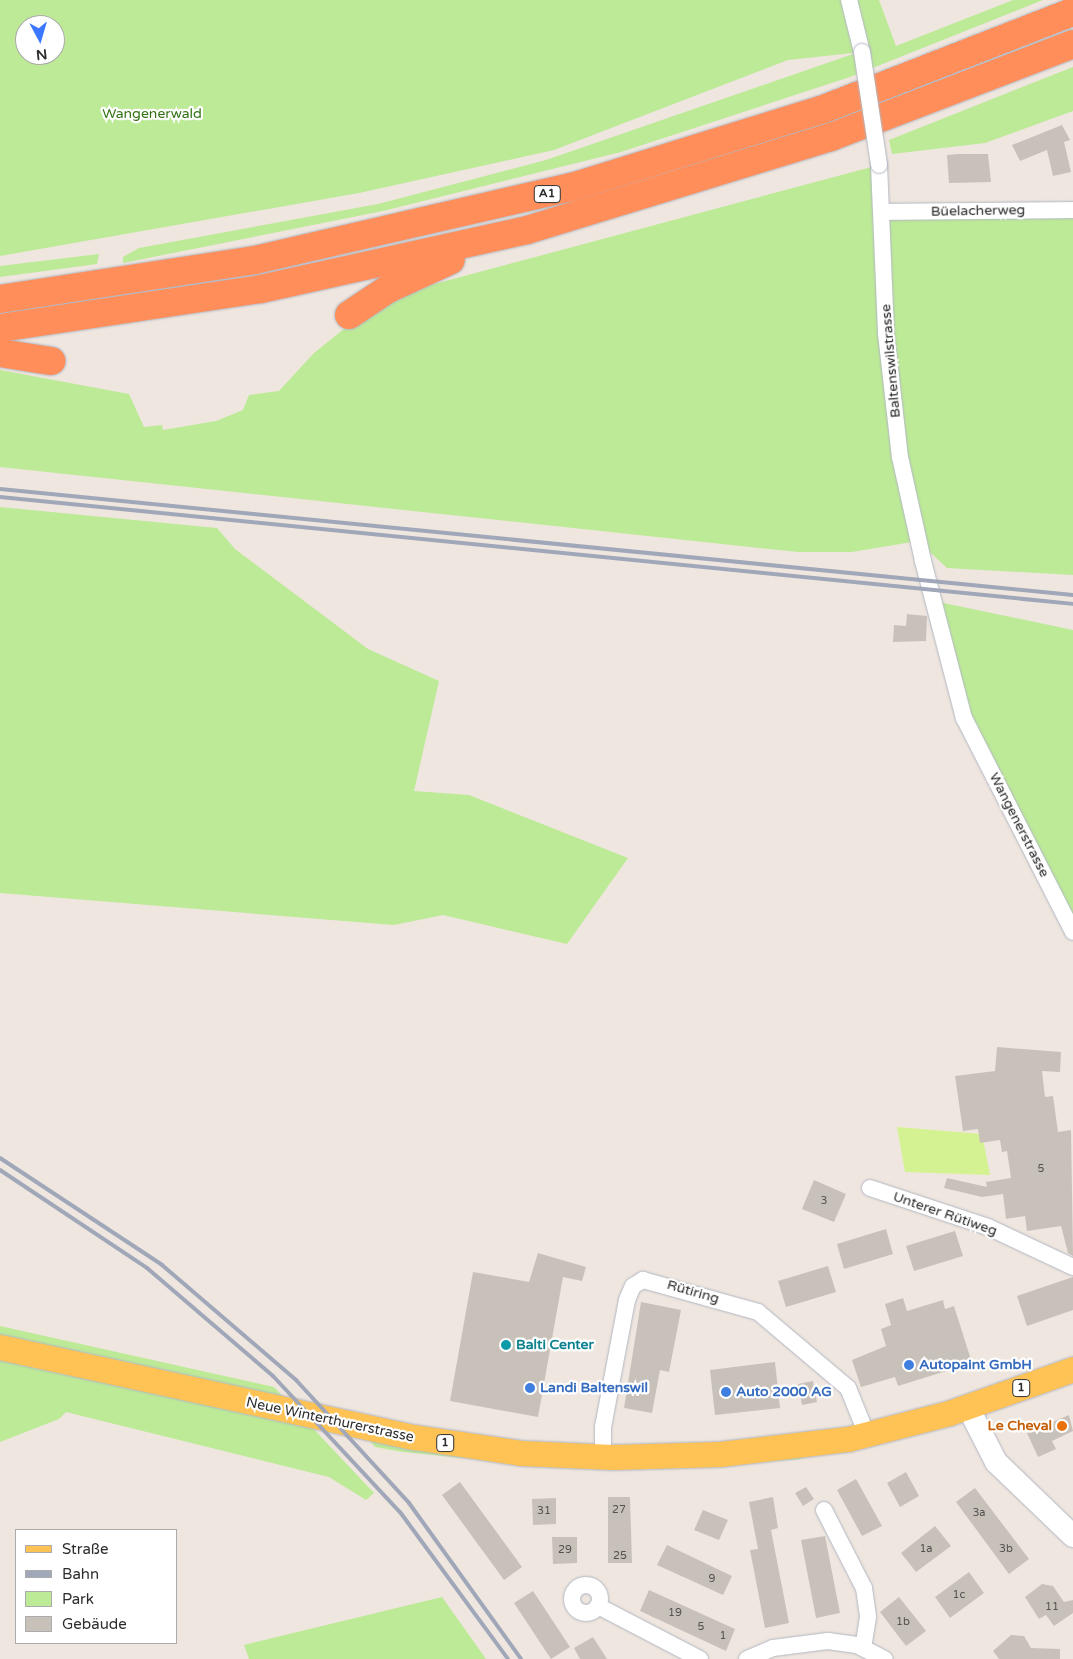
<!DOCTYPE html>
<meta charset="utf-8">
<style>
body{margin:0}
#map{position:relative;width:1073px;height:1659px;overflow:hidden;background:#efe6df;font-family:"Varela Round",sans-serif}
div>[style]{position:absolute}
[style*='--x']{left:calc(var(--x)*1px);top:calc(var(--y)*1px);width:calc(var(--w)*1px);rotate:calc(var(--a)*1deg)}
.green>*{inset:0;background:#bdea97}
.pitch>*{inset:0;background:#d5f292}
.building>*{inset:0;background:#c8c1ba}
.roads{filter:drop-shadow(0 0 1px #b2b7c2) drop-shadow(0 0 1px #b2b7c2)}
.minor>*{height:16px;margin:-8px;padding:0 8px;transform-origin:8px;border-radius:8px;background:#fff}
.minor>.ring{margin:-8px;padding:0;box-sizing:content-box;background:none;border:16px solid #fff;border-radius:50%}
.secondary>*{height:22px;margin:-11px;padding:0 11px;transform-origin:11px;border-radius:11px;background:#fff}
.primary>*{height:25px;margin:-12.5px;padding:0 12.5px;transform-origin:12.5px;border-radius:12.5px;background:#fec255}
.motorway>*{height:28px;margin:-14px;padding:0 14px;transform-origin:14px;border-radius:14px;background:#ff8e5a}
.rail>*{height:4px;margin:-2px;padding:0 2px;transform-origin:2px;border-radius:2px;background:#a0a7b9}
.bridges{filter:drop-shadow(0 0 1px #b2b7c2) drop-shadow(0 0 1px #b2b7c2)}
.minor-bridge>*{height:16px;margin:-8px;padding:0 8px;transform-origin:8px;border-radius:8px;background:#fff}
.dots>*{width:14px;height:14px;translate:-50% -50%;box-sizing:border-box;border:2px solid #fff;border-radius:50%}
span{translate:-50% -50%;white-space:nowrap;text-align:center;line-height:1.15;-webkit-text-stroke:4.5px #fff;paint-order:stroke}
.number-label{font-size:11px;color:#545250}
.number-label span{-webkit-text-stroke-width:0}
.shield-label span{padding:1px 4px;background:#fff;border:1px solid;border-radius:4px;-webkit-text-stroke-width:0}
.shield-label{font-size:12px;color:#2d2d2d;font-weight:700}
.park-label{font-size:14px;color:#337314}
.street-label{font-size:14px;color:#2d2d2d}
.culture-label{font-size:14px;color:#0d838f;font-weight:700}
.left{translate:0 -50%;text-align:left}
.shop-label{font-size:14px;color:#366cbe;font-weight:700}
.food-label{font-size:14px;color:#c56008;font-weight:700}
.right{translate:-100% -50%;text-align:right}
.legend{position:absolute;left:15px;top:1529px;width:162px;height:115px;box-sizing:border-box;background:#fff;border:1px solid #ababab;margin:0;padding:6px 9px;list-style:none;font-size:15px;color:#2d2d2d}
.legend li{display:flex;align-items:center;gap:10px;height:25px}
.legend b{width:25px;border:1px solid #ababab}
.north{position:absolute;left:15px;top:15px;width:50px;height:50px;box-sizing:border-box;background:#fff;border:1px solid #ababab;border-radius:50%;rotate:174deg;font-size:14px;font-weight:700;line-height:20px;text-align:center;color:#2d2d2d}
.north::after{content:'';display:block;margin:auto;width:18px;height:22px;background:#3c78ff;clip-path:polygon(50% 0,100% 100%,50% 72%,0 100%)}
</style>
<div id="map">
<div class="green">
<i style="clip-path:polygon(evenodd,0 0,879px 0,896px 46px,1013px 0,1043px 0,850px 77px,621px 152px,383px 211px,123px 263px,123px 257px,139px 248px,378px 204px,546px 160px,853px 54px,868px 54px,862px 52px,788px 60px,554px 150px,359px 193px,0 256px,0 0,25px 25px,55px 25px,55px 55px,25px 55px,25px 25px)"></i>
<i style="clip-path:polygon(1073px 67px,1073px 111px,985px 143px,892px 154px,889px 140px)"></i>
<i style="clip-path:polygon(879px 165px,883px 212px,1073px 210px,1073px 575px,947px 568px,918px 541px,852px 552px,798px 552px,0 467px,0 370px,129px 394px,144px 427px,162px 425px,163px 430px,216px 421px,243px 410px,249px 395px,279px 391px,314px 353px,360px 316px,427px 286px)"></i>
<i style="clip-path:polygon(99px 254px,97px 264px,0 277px,0 266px)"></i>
<i style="clip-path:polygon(0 507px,217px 528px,235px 549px,368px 649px,439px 681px,414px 791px,469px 795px,628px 858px,567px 944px,443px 915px,394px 925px,0 893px)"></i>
<i style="clip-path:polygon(934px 601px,1073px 630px,1073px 932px,964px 718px)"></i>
<i style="clip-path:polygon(0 1326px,274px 1387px,374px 1493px,366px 1500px,329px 1477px,66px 1412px,59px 1419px,0 1442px)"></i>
<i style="clip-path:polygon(369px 1440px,796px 1457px,803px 1459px,654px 1469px,561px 1468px,403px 1452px,375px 1447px)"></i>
<i style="clip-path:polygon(442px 1597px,486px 1659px,249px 1659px,244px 1645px)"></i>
</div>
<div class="pitch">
<i style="clip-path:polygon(897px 1127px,982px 1134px,990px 1175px,905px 1172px)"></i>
</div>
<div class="building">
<i style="clip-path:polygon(1062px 125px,1070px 140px,1064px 142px,1071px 172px,1053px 176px,1047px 150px,1020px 161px,1012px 145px)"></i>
<i style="clip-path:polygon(958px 154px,988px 154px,991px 182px,949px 183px,947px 155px)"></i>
<i style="clip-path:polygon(907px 614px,927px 616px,926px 641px,893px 642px,894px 625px,906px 626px)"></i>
<i style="clip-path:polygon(997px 1047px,1061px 1052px,1060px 1072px,1042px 1071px,1045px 1097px,1053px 1096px,1058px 1132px,1071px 1130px,1073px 1256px,1068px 1253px,1061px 1226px,1027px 1231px,1025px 1216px,1006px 1219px,1003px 1194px,982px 1197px,944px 1188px,947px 1178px,987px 1187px,986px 1182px,1011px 1178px,1007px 1151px,1002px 1152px,1000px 1140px,980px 1143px,978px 1129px,963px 1131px,955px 1076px,995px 1071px)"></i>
<i style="clip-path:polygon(814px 1180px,846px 1194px,834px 1222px,802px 1209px)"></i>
<i style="clip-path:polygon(886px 1229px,893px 1254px,844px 1269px,837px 1244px)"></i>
<i style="clip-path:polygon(955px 1231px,963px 1256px,914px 1271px,906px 1246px)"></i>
<i style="clip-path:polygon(538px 1253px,586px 1267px,582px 1281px,563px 1277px,538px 1417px,450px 1401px,473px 1272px,529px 1282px)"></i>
<i style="clip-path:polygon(828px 1266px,836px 1292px,786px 1307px,778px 1281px)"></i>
<i style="clip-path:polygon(1073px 1277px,1073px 1310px,1027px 1326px,1017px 1296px)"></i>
<i style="clip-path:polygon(903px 1298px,907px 1311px,943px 1300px,945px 1309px,954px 1306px,972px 1363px,898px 1386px,895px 1377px,861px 1387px,852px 1360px,886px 1346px,881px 1329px,891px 1325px,885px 1304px)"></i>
<i style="clip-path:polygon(641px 1302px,681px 1310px,669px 1372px,660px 1370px,652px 1413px,624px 1408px)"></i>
<i style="clip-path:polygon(775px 1362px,780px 1408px,715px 1415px,710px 1370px)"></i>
<i style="clip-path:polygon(813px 1381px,817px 1402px,802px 1405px,798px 1384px)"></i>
<i style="clip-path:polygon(1069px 1415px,1073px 1431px,1052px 1441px,1056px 1449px,1038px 1457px,1027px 1433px)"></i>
<i style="clip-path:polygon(906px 1472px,919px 1496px,900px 1507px,887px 1483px)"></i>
<i style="clip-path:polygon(856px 1479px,882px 1526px,862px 1536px,837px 1490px)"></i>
<i style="clip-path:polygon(460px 1482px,522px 1567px,504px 1580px,442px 1495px)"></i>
<i style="clip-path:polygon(806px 1487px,814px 1499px,803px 1506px,795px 1493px)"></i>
<i style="clip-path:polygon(975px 1488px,1029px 1559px,1009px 1574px,956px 1502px)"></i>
<i style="clip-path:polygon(608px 1497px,630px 1497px,632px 1563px,608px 1563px)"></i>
<i style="clip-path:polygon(773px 1497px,778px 1528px,771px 1530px,789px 1623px,765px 1628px,750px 1550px,758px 1549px,749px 1502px)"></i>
<i style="clip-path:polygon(556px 1498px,556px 1524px,533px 1525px,532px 1499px)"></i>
<i style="clip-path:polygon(703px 1510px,728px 1520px,719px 1540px,694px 1530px)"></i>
<i style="clip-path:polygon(935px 1526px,951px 1546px,916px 1572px,901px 1553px)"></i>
<i style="clip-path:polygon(825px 1536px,840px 1613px,816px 1618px,801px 1540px)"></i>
<i style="clip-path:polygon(552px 1537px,577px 1537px,577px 1563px,553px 1564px)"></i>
<i style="clip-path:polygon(667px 1545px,732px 1576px,723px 1595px,657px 1565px)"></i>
<i style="clip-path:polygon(969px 1572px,984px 1593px,950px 1618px,935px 1597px)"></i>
<i style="clip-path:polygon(1042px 1584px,1053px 1586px,1064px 1602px,1073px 1600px,1073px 1613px,1054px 1626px,1046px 1615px,1039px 1619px,1025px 1597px)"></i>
<i style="clip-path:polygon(649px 1590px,735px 1629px,726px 1651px,640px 1611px)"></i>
<i style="clip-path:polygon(533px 1591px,570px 1647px,551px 1659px,514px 1603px)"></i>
<i style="clip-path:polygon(899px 1597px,926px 1631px,906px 1646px,880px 1612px)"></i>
<i style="clip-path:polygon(1011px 1635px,1024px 1636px,1031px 1648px,1060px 1649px,1060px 1659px,999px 1659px,993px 1651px)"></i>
<i style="clip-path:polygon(593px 1637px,607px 1659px,580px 1659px,574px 1648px)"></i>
</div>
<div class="roads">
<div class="minor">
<i style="--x:849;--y:0;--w:54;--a:76"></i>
<i style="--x:879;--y:165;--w:168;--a:87.6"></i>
<i style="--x:886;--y:333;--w:125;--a:83.6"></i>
<i style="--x:900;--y:457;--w:107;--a:77.5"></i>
<i style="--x:923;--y:561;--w:162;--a:75.4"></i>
<i style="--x:964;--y:718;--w:240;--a:63"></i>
<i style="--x:883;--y:212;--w:190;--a:-0.6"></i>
<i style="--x:870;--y:1188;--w:124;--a:18.3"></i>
<i style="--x:988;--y:1227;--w:94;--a:25.2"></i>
<i style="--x:603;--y:1457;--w:30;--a:-90"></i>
<i style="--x:603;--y:1427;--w:129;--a:-79.3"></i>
<i style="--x:627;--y:1300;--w:15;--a:-67"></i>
<i style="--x:633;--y:1286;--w:12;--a:-31"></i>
<i style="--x:643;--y:1280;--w:119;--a:15.5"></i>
<i style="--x:758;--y:1312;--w:118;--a:40.2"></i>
<i style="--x:848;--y:1388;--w:51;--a:68"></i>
<i style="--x:824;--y:1510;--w:88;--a:62.9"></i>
<i style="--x:864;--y:1588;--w:29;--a:82"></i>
<i style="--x:868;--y:1617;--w:31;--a:99"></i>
<i class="ring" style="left:572px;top:1585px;width:12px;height:12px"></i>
<i style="--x:598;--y:1606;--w:115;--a:27.5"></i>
<i style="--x:747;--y:1659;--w:28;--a:-23"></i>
<i style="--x:773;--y:1648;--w:55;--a:-7.3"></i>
<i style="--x:828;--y:1641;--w:29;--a:8"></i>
<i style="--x:857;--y:1645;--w:31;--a:27"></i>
</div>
<div class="secondary">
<i style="--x:968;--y:1407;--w:62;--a:63"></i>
<i style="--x:996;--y:1462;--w:107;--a:43.9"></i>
</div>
<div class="primary">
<i style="--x:0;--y:1347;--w:424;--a:12.3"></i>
<i style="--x:414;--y:1437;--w:108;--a:8.5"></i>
<i style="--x:521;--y:1453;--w:92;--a:2.5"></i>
<i style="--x:613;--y:1457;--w:107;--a:-1.6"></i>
<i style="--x:720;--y:1454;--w:129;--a:-6.7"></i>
<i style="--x:848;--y:1439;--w:104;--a:-14.4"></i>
<i style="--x:949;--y:1413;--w:132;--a:-19.5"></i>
</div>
<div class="motorway">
<i style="--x:0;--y:299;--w:258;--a:-8.7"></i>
<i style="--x:255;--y:260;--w:325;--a:-13"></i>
<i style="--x:572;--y:187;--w:261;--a:-17.2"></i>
<i style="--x:821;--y:110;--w:270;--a:-21.3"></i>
<i style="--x:349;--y:315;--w:47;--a:-33.7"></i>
<i style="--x:388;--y:289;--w:69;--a:-24.7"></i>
<i style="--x:0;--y:328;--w:264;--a:-8.5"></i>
<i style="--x:261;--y:289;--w:272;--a:-12.5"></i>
<i style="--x:527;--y:230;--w:318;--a:-17"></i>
<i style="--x:831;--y:137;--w:259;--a:-21"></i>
<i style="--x:0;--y:353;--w:52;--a:8.9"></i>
</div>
</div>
<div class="rail">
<i style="--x:0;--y:489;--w:1078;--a:5.64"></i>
<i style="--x:0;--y:497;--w:1078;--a:5.69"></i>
<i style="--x:0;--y:1158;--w:194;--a:33.4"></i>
<i style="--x:162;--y:1265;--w:177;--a:40.6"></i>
<i style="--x:296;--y:1380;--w:167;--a:47.4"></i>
<i style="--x:409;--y:1503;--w:192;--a:54.3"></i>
<i style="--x:0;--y:1170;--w:177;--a:33.7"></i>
<i style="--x:147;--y:1268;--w:166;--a:40.6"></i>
<i style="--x:273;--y:1376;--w:186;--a:47"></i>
<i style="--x:400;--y:1512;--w:182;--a:53.7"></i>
</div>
<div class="bridges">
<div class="minor-bridge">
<i style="--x:862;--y:52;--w:114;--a:81.4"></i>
</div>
</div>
<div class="dots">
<i style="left:506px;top:1345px;background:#0f9aa8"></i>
<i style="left:909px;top:1365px;background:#3f7fe0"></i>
<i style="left:530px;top:1388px;background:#3f7fe0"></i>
<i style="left:726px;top:1392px;background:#3f7fe0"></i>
<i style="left:1062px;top:1426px;background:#e8710a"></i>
</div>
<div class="number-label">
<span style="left:1041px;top:1169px">5</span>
<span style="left:824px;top:1201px">3</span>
<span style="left:619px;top:1510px">27</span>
<span style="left:544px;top:1511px">31</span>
<span style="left:979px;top:1513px">3a</span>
<span style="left:926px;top:1549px">1a</span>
<span style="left:1006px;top:1549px">3b</span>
<span style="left:565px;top:1550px">29</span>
<span style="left:620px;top:1556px">25</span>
<span style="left:712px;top:1579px">9</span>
<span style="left:959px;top:1595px">1c</span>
<span style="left:1052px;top:1607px">11</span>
<span style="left:675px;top:1613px">19</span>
<span style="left:903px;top:1622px">1b</span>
<span style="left:701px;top:1627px">5</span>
<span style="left:723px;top:1636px">1</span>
</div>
<div class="shield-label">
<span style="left:547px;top:194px">A1</span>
<span style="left:1021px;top:1388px">1</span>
<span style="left:445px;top:1443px">1</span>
</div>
<div class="park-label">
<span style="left:152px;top:114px">Wangenerwald</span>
</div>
<div class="street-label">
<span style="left:978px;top:211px;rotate:-1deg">Büelacherweg</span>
<span style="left:891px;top:361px;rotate:-95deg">Baltenswilstrasse</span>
<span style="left:1019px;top:825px;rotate:63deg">Wangenerstrasse</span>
<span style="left:945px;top:1214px;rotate:19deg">Unterer Rütiweg</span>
<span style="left:693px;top:1292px;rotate:16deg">Rütiring</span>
<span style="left:330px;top:1420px;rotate:12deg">Neue Winterthurerstrasse</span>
</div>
<div class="culture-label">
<span class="left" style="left:516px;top:1345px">Balti Center</span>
</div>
<div class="shop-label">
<span class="left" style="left:919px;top:1365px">Autopaint GmbH</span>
<span class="left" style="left:540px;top:1388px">Landi Baltenswil</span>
<span class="left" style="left:736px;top:1392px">Auto 2000 AG</span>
</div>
<div class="food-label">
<span class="right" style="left:1052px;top:1426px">Le Cheval</span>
</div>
<ul class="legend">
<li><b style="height:6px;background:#fec255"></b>Straße</li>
<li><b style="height:6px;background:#a0a7b9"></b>Bahn</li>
<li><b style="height:14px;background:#bdea97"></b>Park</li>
<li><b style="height:14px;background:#c8c1ba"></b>Gebäude</li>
</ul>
<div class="north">N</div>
</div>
